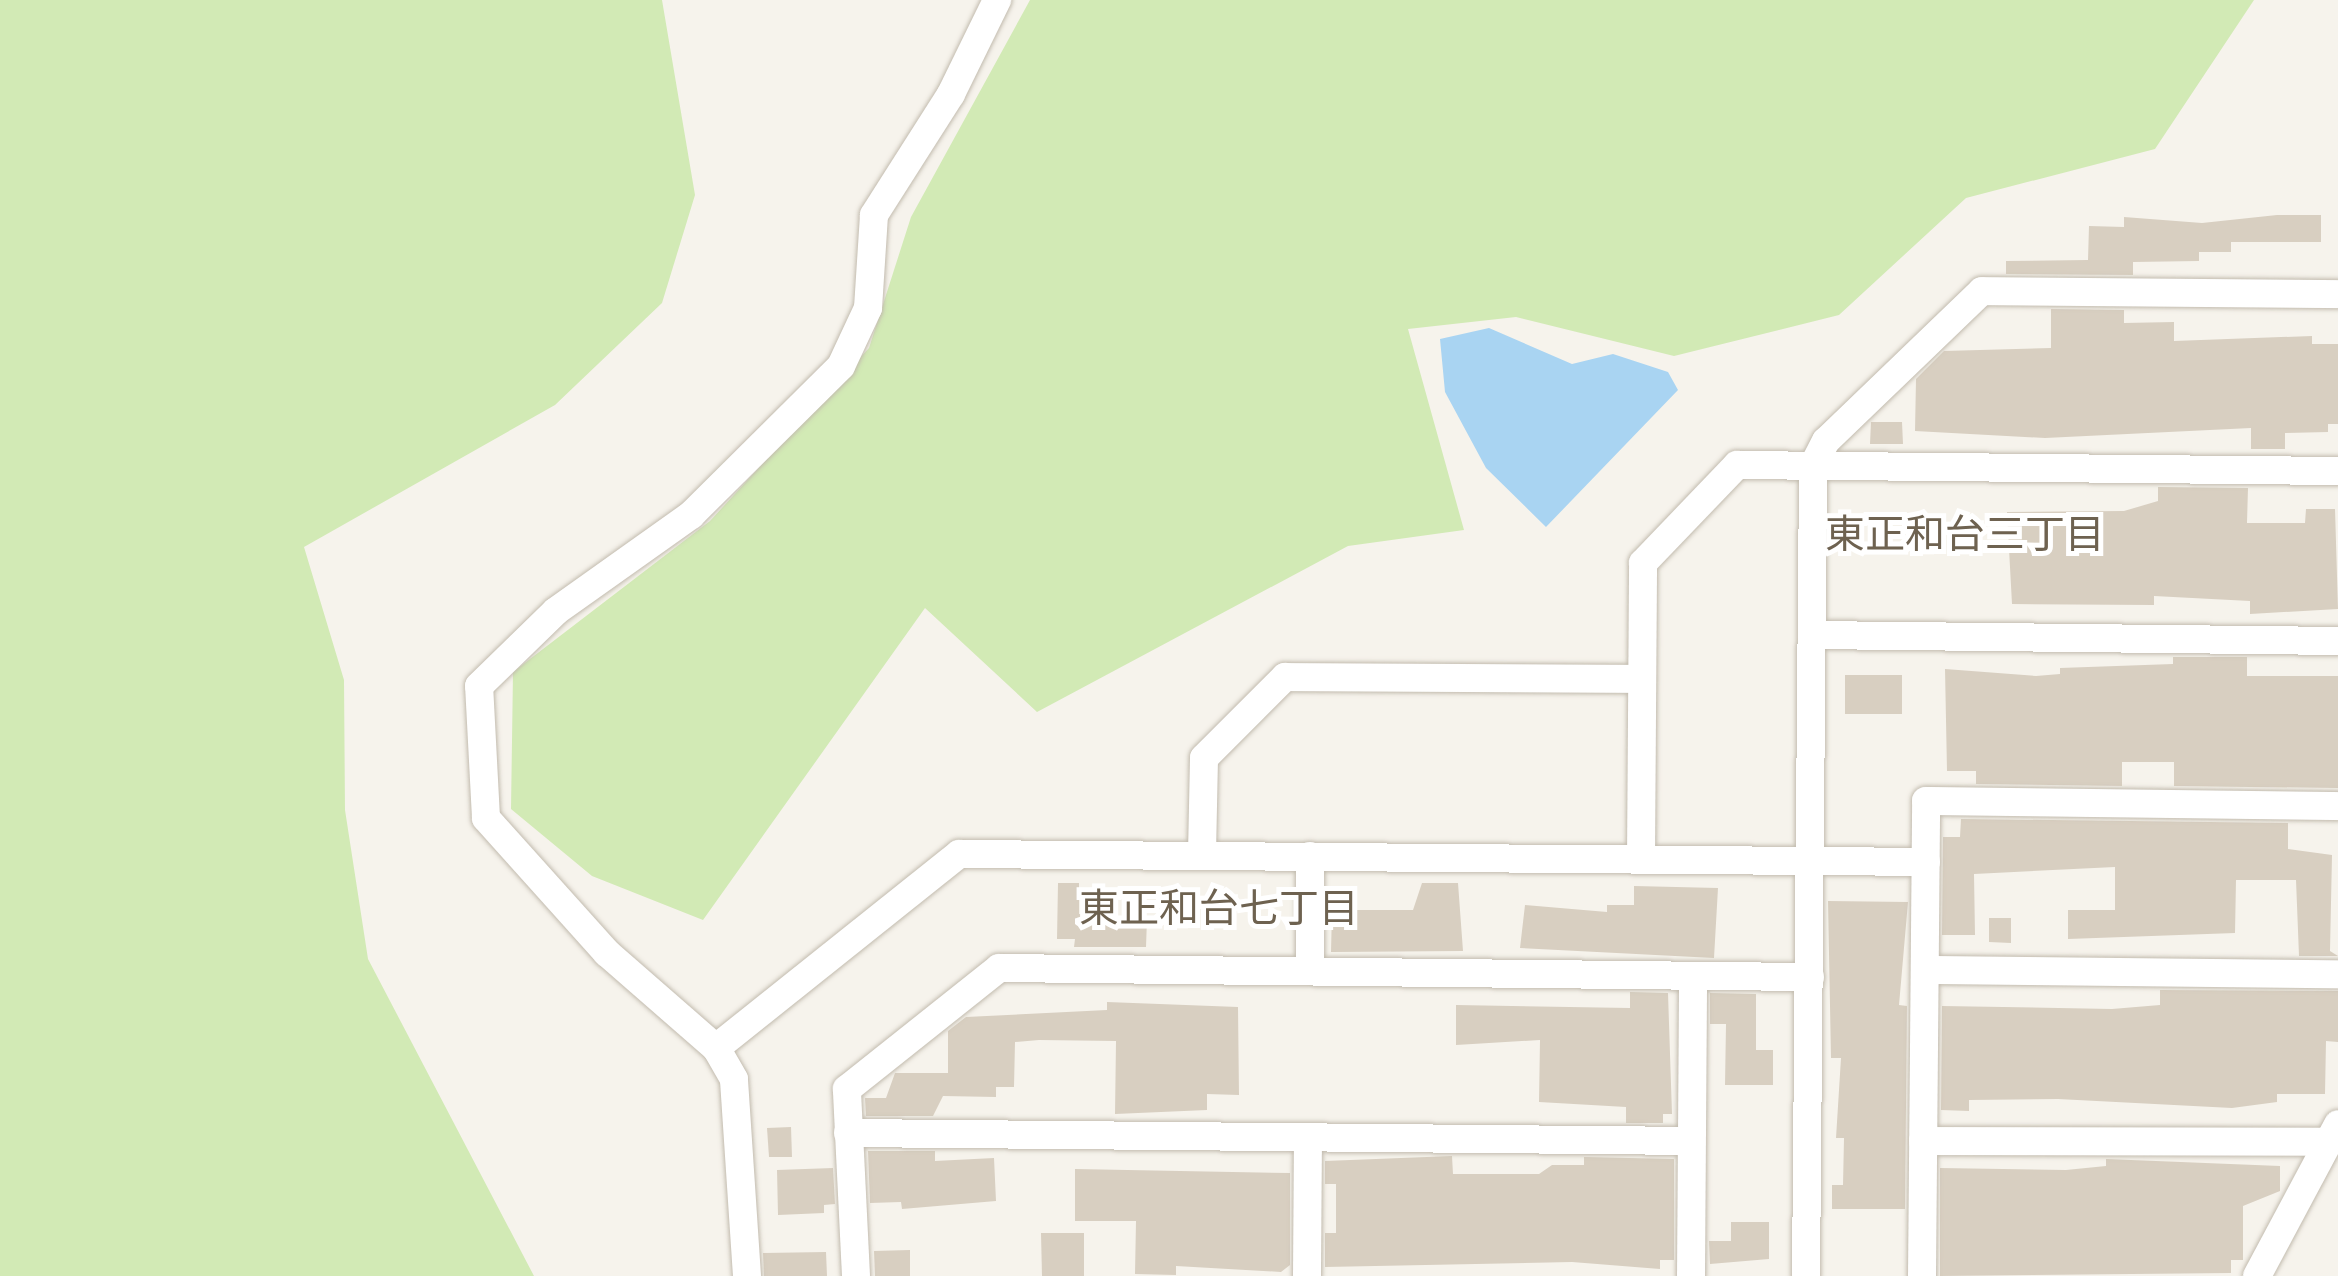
<!DOCTYPE html>
<meta charset="utf-8">
<style>
body{margin:0}
#map{position:relative;width:2338px;height:1276px;overflow:hidden;background:#f6f3ec;font-family:Commissioner,"Noto Sans JP",sans-serif}
div>[style]{position:absolute}
[style*='--x']{left:calc(var(--x)*1px);top:calc(var(--y)*1px);width:calc(var(--w)*1px);rotate:calc(var(--a)*1deg)}
.green>*{inset:0;background:#d2eab5}
.water>*{inset:0;background:#a9d4f2}
.building>*{inset:0;background:#d8cfc1}
.roads{filter:drop-shadow(0 0 2px #c2bbae) drop-shadow(0 0 2px #c2bbae)}
.minor>*{height:28px;margin:-14px;padding:0 14px;transform-origin:14px;border-radius:14px;background:#fff}
span{translate:-50% -50%;white-space:nowrap;text-align:center;line-height:1.15;-webkit-text-stroke:10px #fff;paint-order:stroke}
.neighbourhood-label{font-size:40px;color:#6e6250}
</style>
<div id="map">
<div class="green">
<i style="clip-path:polygon(0 0,662px 0,695px 195px,662px 303px,555px 405px,304px 547px,344px 680px,345px 810px,368px 959px,534px 1276px,0 1276px)"></i>
<i style="clip-path:polygon(1030px 0,2254px 0,2155px 149px,1966px 198px,1839px 315px,1674px 356px,1516px 317px,1408px 329px,1464px 530px,1348px 546px,1037px 712px,925px 608px,703px 920px,592px 876px,511px 809px,513px 672px,710px 521px,869px 348px,911px 217px)"></i>
</div>
<div class="water">
<i style="clip-path:polygon(1489px 328px,1572px 364px,1613px 354px,1668px 372px,1678px 390px,1546px 527px,1486px 468px,1445px 392px,1440px 339px)"></i>
</div>
<div class="building">
<i style="clip-path:polygon(2277px 215px,2321px 215px,2321px 242px,2231px 242px,2231px 252px,2199px 252px,2199px 261px,2133px 262px,2133px 275px,2006px 274px,2006px 261px,2088px 260px,2089px 226px,2124px 227px,2124px 217px,2202px 223px)"></i>
<i style="clip-path:polygon(2051px 309px,2124px 310px,2124px 323px,2174px 322px,2174px 341px,2312px 336px,2312px 344px,2338px 344px,2338px 424px,2328px 424px,2328px 432px,2285px 433px,2285px 449px,2251px 449px,2251px 428px,2045px 438px,1915px 431px,1916px 379px,1944px 351px,2051px 348px)"></i>
<i style="clip-path:polygon(1871px 422px,1902px 422px,1903px 444px,1870px 444px)"></i>
<i style="clip-path:polygon(2158px 487px,2248px 488px,2247px 523px,2305px 523px,2306px 509px,2335px 509px,2338px 609px,2250px 614px,2250px 601px,2154px 596px,2154px 605px,2012px 604px,2007px 512px,2124px 511px,2158px 501px)"></i>
<i style="clip-path:polygon(2173px 657px,2247px 657px,2247px 676px,2338px 676px,2338px 788px,2174px 786px,2174px 762px,2122px 762px,2122px 786px,1976px 784px,1976px 771px,1947px 771px,1945px 669px,2036px 676px,2060px 674px,2060px 668px,2173px 664px)"></i>
<i style="clip-path:polygon(1845px 675px,1902px 675px,1902px 714px,1845px 714px)"></i>
<i style="clip-path:polygon(1961px 819px,2288px 823px,2288px 849px,2332px 855px,2330px 951px,2338px 956px,2299px 956px,2296px 880px,2236px 880px,2235px 933px,2068px 939px,2068px 910px,2115px 910px,2115px 867px,1974px 874px,1975px 935px,1942px 935px,1943px 837px,1960px 837px)"></i>
<i style="clip-path:polygon(1058px 883px,1079px 883px,1079px 914px,1147px 919px,1146px 947px,1074px 947px,1075px 939px,1057px 939px)"></i>
<i style="clip-path:polygon(1422px 883px,1458px 883px,1463px 951px,1331px 952px,1332px 910px,1413px 910px)"></i>
<i style="clip-path:polygon(1634px 886px,1718px 888px,1714px 958px,1520px 948px,1525px 905px,1607px 912px,1607px 905px,1634px 905px)"></i>
<i style="clip-path:polygon(1828px 901px,1908px 902px,1899px 1005px,1907px 1006px,1905px 1209px,1832px 1209px,1832px 1185px,1843px 1185px,1844px 1138px,1836px 1138px,1841px 1058px,1831px 1058px)"></i>
<i style="clip-path:polygon(1989px 918px,2011px 918px,2011px 943px,1989px 942px)"></i>
<i style="clip-path:polygon(2160px 990px,2338px 991px,2338px 1042px,2326px 1041px,2325px 1094px,2277px 1094px,2277px 1102px,2232px 1108px,2058px 1099px,1969px 1100px,1969px 1111px,1941px 1110px,1942px 1006px,2112px 1009px,2160px 1005px)"></i>
<i style="clip-path:polygon(1630px 992px,1668px 993px,1672px 1114px,1663px 1114px,1663px 1123px,1626px 1123px,1626px 1107px,1539px 1102px,1540px 1040px,1456px 1045px,1456px 1005px,1630px 1008px)"></i>
<i style="clip-path:polygon(1710px 993px,1756px 994px,1756px 1050px,1773px 1050px,1773px 1085px,1725px 1085px,1726px 1024px,1710px 1024px)"></i>
<i style="clip-path:polygon(1107px 1002px,1238px 1007px,1239px 1095px,1207px 1094px,1207px 1110px,1115px 1114px,1116px 1041px,1039px 1040px,1015px 1042px,1014px 1087px,996px 1087px,996px 1097px,943px 1096px,933px 1116px,866px 1116px,865px 1098px,886px 1098px,895px 1073px,948px 1073px,948px 1031px,966px 1017px,1107px 1010px)"></i>
<i style="clip-path:polygon(791px 1127px,792px 1157px,769px 1157px,767px 1128px)"></i>
<i style="clip-path:polygon(868px 1151px,935px 1151px,935px 1161px,994px 1158px,996px 1201px,902px 1209px,901px 1202px,870px 1203px)"></i>
<i style="clip-path:polygon(1452px 1156px,1453px 1174px,1539px 1174px,1552px 1165px,1584px 1165px,1584px 1157px,1674px 1159px,1674px 1260px,1660px 1260px,1660px 1269px,1572px 1262px,1325px 1267px,1325px 1233px,1336px 1233px,1336px 1184px,1325px 1184px,1325px 1161px)"></i>
<i style="clip-path:polygon(2106px 1159px,2280px 1166px,2280px 1191px,2243px 1206px,2243px 1260px,2231px 1260px,2231px 1273px,1940px 1276px,1940px 1168px,2066px 1170px,2106px 1166px)"></i>
<i style="clip-path:polygon(833px 1168px,835px 1204px,824px 1205px,824px 1213px,778px 1215px,777px 1170px)"></i>
<i style="clip-path:polygon(1075px 1169px,1290px 1173px,1290px 1265px,1281px 1272px,1176px 1266px,1176px 1275px,1135px 1274px,1136px 1221px,1075px 1221px)"></i>
<i style="clip-path:polygon(1731px 1222px,1769px 1222px,1769px 1259px,1710px 1264px,1709px 1241px,1731px 1241px)"></i>
<i style="clip-path:polygon(1041px 1233px,1084px 1233px,1084px 1276px,1042px 1276px)"></i>
<i style="clip-path:polygon(910px 1250px,910px 1276px,875px 1276px,874px 1251px)"></i>
<i style="clip-path:polygon(826px 1252px,827px 1276px,764px 1276px,763px 1253px)"></i>
</div>
<div class="roads">
<div class="minor">
<i style="--x:1812;--y:635;--w:526;--a:0.65"></i>
<i style="--x:1202;--y:854;--w:96;--a:-88.8"></i>
<i style="--x:1204;--y:758;--w:115;--a:-45"></i>
<i style="--x:1285;--y:677;--w:355;--a:0.3"></i>
<i style="--x:1641;--y:859;--w:296;--a:-89.6"></i>
<i style="--x:1643;--y:563;--w:136;--a:-46.2"></i>
<i style="--x:1737;--y:465;--w:601;--a:0.57"></i>
<i style="--x:1926;--y:970;--w:412;--a:0.6"></i>
<i style="--x:1310;--y:971;--w:115;--a:-90"></i>
<i style="--x:716;--y:1048;--w:311;--a:-38.6"></i>
<i style="--x:959;--y:854;--w:967;--a:0.47"></i>
<i style="--x:848;--y:1133;--w:843;--a:0.54"></i>
<i style="--x:1923;--y:1141;--w:405;--a:0.1"></i>
<i style="--x:747;--y:1276;--w:197;--a:-93.8"></i>
<i style="--x:734;--y:1079;--w:36;--a:-120"></i>
<i style="--x:716;--y:1048;--w:145;--a:-138.9"></i>
<i style="--x:607;--y:953;--w:181;--a:-131.9"></i>
<i style="--x:486;--y:818;--w:132;--a:-93"></i>
<i style="--x:479;--y:686;--w:107;--a:-44.2"></i>
<i style="--x:556;--y:611;--w:166;--a:-35.4"></i>
<i style="--x:691;--y:515;--w:211;--a:-44.8"></i>
<i style="--x:841;--y:366;--w:64;--a:-65"></i>
<i style="--x:868;--y:308;--w:93;--a:-86.3"></i>
<i style="--x:874;--y:215;--w:143;--a:-57.5"></i>
<i style="--x:951;--y:94;--w:105;--a:-63.9"></i>
<i style="--x:856;--y:1276;--w:187;--a:-92.8"></i>
<i style="--x:847;--y:1089;--w:194;--a:-38.5"></i>
<i style="--x:999;--y:968;--w:811;--a:0.64"></i>
<i style="--x:1307;--y:1276;--w:139;--a:-89.6"></i>
<i style="--x:1691;--y:1276;--w:300;--a:-89.6"></i>
<i style="--x:1806;--y:1276;--w:810;--a:-89.5"></i>
<i style="--x:1813;--y:466;--w:28;--a:-63"></i>
<i style="--x:1826;--y:441;--w:216;--a:-43.9"></i>
<i style="--x:1982;--y:291;--w:356;--a:0.5"></i>
<i style="--x:1922;--y:1276;--w:475;--a:-89.5"></i>
<i style="--x:1926;--y:801;--w:412;--a:0.7"></i>
<i style="--x:2257;--y:1276;--w:172;--a:-61.9"></i>
</div>
</div>
<div class="neighbourhood-label">
<span style="left:1965px;top:532px">東正和台三丁目</span>
<span style="left:1219px;top:906px">東正和台七丁目</span>
</div>
</div>
